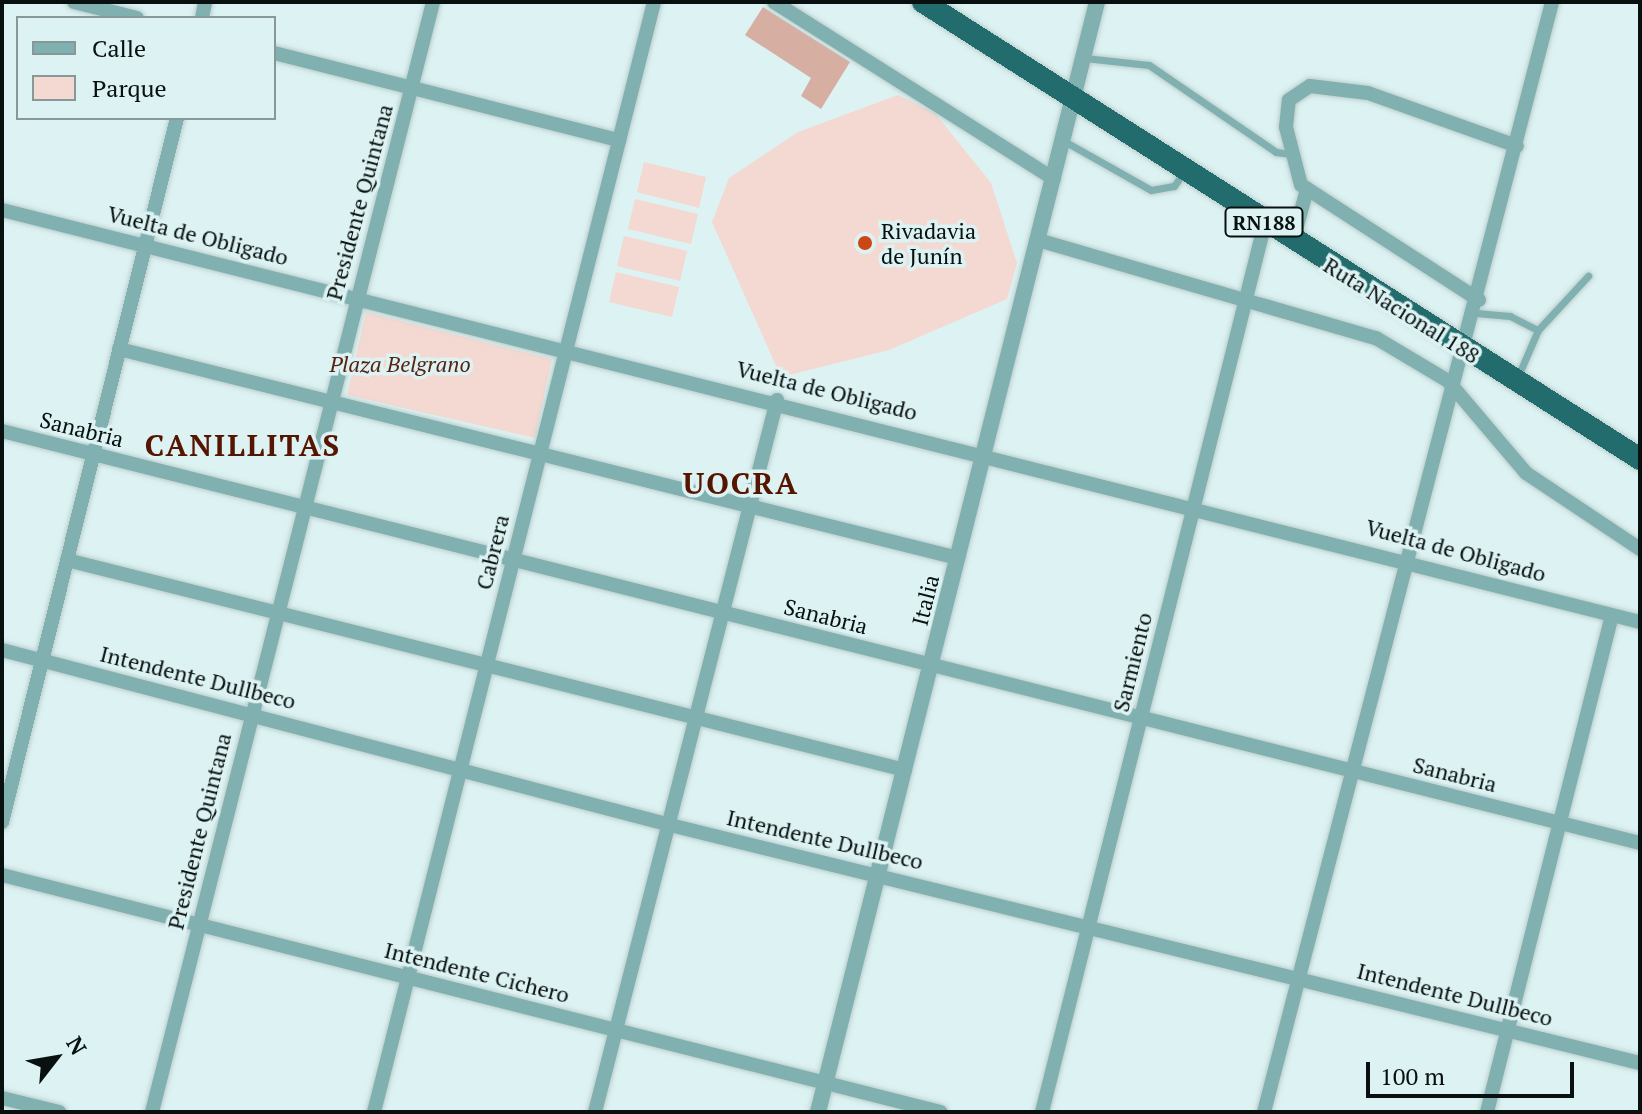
<!DOCTYPE html>
<meta charset="utf-8">
<style>
body{margin:0}
#map{position:relative;width:1642px;height:1114px;overflow:hidden;background:#ddf2f2;font-family:"PT Serif",serif}
div>[style]{position:absolute}
[style*='--x']{left:calc(var(--x)*1px);top:calc(var(--y)*1px);width:calc(var(--w)*1px);rotate:calc(var(--a)*1deg)}
.green>*{inset:0;background:#f3d9d1}
.water>*{inset:0;background:#d7aea2}
.roads{filter:drop-shadow(0 0 2px #bbcece) drop-shadow(0 0 2px #bbcece)}
.service>*{height:7px;margin:-3.5px;padding:0 3.5px;transform-origin:3.5px;border-radius:3.5px;background:#81b0b0}
.minor>*{height:14px;margin:-7px;padding:0 7px;transform-origin:7px;border-radius:7px;background:#81b0b0}
.tertiary>*{height:16px;margin:-8px;padding:0 8px;transform-origin:8px;border-radius:8px;background:#81b0b0}
.trunk>*{height:22px;margin:-11px;padding:0 11px;transform-origin:11px;border-radius:11px;background:#226c6e}
.dots>*{width:22px;height:22px;translate:-50% -50%;box-sizing:border-box;border:4px solid #ddf2f2;border-radius:50%}
span{translate:-50% -50%;white-space:nowrap;text-align:center;line-height:1.15;-webkit-text-stroke:7px #ddf2f2;paint-order:stroke}
.shield-label span{padding:2px 6px;background:#ddf2f2;border:2px solid;border-radius:6px;-webkit-text-stroke-width:0}
.shield-label{font-size:20px;color:#091010;font-weight:700}
.street-label{font-size:22px;color:#091010}
.poi-label{font-size:22px;color:#091010}
.left{translate:0 -50%;text-align:left}
.park-label{font-size:22px;color:#572314;font-style:italic}
.district-label{font-size:30px;color:#561500;font-weight:700;letter-spacing:2px}
.frame{position:absolute;inset:0;border:4px solid #091010;pointer-events:none}
.legend{position:absolute;left:16px;top:16px;width:260px;height:104px;box-sizing:border-box;background:#ddf2f2;border:2px solid #889898;margin:0;padding:10px 14px;list-style:none;font-size:24px;color:#091010}
.legend li{display:flex;align-items:center;gap:16px;height:40px}
.legend b{width:40px;border:2px solid #889898}
.north{position:absolute;left:16px;top:1018px;width:80px;height:80px;-webkit-text-stroke:6px #ddf2f2;paint-order:stroke;rotate:59deg;font-size:22px;font-weight:700;line-height:32px;text-align:center;color:#091010}
.north::after{content:'';display:block;margin:auto;width:28px;height:36px;background:#091010;clip-path:polygon(50% 0,100% 100%,50% 72%,0 100%)}
.scale{position:absolute;left:1366px;top:1062px;width:208px;height:36px;box-sizing:border-box;border:4px solid #091010;border-top:0;padding-left:10px;font-size:24px;line-height:28px;white-space:nowrap;color:#091010;-webkit-text-stroke:6px #ddf2f2;paint-order:stroke}
</style>
<div id="map">
<div class="green">
<i style="clip-path:polygon(898px 95px,935px 113px,991px 183px,1017px 263px,1007px 299px,889px 350px,781px 377px,712px 222px,729px 178px,798px 132px)"></i>
<i style="clip-path:polygon(644px 162px,706px 177px,699px 208px,637px 192px)"></i>
<i style="clip-path:polygon(635px 199px,698px 214px,691px 244px,628px 229px)"></i>
<i style="clip-path:polygon(624px 236px,687px 251px,680px 281px,617px 266px)"></i>
<i style="clip-path:polygon(616px 272px,679px 287px,672px 317px,609px 302px)"></i>
<i style="clip-path:polygon(366px 312px,552px 359px,535px 438px,347px 395px)"></i>
</div>
<div class="water">
<i style="clip-path:polygon(763px 7px,850px 62px,821px 109px,801px 96px,811px 78px,745px 35px)"></i>
</div>
<div class="roads">
<div class="service">
<i style="--x:1085;--y:58;--w:64;--a:6.2"></i>
<i style="--x:1149;--y:65;--w:154;--a:34.4"></i>
<i style="--x:1276;--y:152;--w:15;--a:8"></i>
<i style="--x:1064;--y:141;--w:100;--a:29.4"></i>
<i style="--x:1151;--y:190;--w:23;--a:-10"></i>
<i style="--x:1174;--y:186;--w:16;--a:-55"></i>
<i style="--x:1476;--y:313;--w:34;--a:5"></i>
<i style="--x:1510;--y:316;--w:31;--a:27"></i>
<i style="--x:1538;--y:330;--w:74;--a:-47.2"></i>
<i style="--x:1518;--y:376;--w:50;--a:-66.5"></i>
</div>
<div class="minor">
<i style="--x:74;--y:2;--w:65;--a:14.3"></i>
<i style="--x:774;--y:2;--w:331;--a:32.3"></i>
<i style="--x:202;--y:18;--w:16;--a:-79"></i>
<i style="--x:274;--y:53;--w:356;--a:14.2"></i>
<i style="--x:2;--y:210;--w:1689;--a:14.12"></i>
<i style="--x:1038;--y:240;--w:352;--a:16.2"></i>
<i style="--x:1376;--y:338;--w:84;--a:30.8"></i>
<i style="--x:1448;--y:381;--w:121;--a:49.7"></i>
<i style="--x:1526;--y:473;--w:137;--a:33.7"></i>
<i style="--x:1293;--y:241;--w:54;--a:-74.9"></i>
<i style="--x:1479;--y:300;--w:212;--a:-147.1"></i>
<i style="--x:1301;--y:185;--w:60;--a:-104.5"></i>
<i style="--x:1286;--y:127;--w:27;--a:-84"></i>
<i style="--x:1289;--y:100;--w:25;--a:-34"></i>
<i style="--x:1310;--y:86;--w:58;--a:6.9"></i>
<i style="--x:1368;--y:93;--w:158;--a:19.6"></i>
<i style="--x:119;--y:349;--w:865;--a:13.99"></i>
<i style="--x:2;--y:431;--w:1689;--a:14.12"></i>
<i style="--x:67;--y:560;--w:864;--a:14.07"></i>
<i style="--x:2;--y:650;--w:686;--a:14.68"></i>
<i style="--x:666;--y:824;--w:1003;--a:13.79"></i>
<i style="--x:2;--y:822;--w:725;--a:-76.04"></i>
<i style="--x:2;--y:875;--w:968;--a:14.17"></i>
<i style="--x:2;--y:1098;--w:59;--a:13.8"></i>
<i style="--x:152;--y:1112;--w:1145;--a:-75.79"></i>
<i style="--x:374;--y:1112;--w:1145;--a:-75.84"></i>
<i style="--x:595;--y:1112;--w:735;--a:-75.66"></i>
<i style="--x:1042;--y:1112;--w:917;--a:-75.92"></i>
<i style="--x:1264;--y:1112;--w:1147;--a:-75.45"></i>
<i style="--x:1487;--y:1112;--w:512;--a:-75.88"></i>
</div>
<div class="tertiary">
<i style="--x:818;--y:1112;--w:1145;--a:-75.89"></i>
</div>
<div class="trunk">
<i style="--x:923;--y:2;--w:850;--a:32.51"></i>
</div>
</div>
<div class="dots">
<i style="left:865px;top:243px;background:#cd4616"></i>
</div>
<div class="shield-label">
<span style="left:1264px;top:222px">RN188</span>
</div>
<div class="street-label">
<span style="left:359px;top:202px;rotate:-75deg">Presidente Quintana</span>
<span style="left:198px;top:235px;rotate:14deg">Vuelta de Obligado</span>
<span style="left:1402px;top:310px;rotate:32deg">Ruta Nacional 188</span>
<span style="left:827px;top:390px;rotate:14deg">Vuelta de Obligado</span>
<span style="left:82px;top:429px;rotate:14deg">Sanabria</span>
<span style="left:1456px;top:550px;rotate:15deg">Vuelta de Obligado</span>
<span style="left:492px;top:552px;rotate:-76deg">Cabrera</span>
<span style="left:925px;top:600px;rotate:-76deg">Italia</span>
<span style="left:826px;top:616px;rotate:14deg">Sanabria</span>
<span style="left:1132px;top:662px;rotate:-76deg">Sarmiento</span>
<span style="left:198px;top:677px;rotate:14deg">Intendente Dullbeco</span>
<span style="left:1455px;top:774px;rotate:14deg">Sanabria</span>
<span style="left:199px;top:831px;rotate:-76deg">Presidente Quintana</span>
<span style="left:825px;top:839px;rotate:13deg">Intendente Dullbeco</span>
<span style="left:477px;top:972px;rotate:14deg">Intendente Cichero</span>
<span style="left:1455px;top:994px;rotate:14deg">Intendente Dullbeco</span>
</div>
<div class="poi-label">
<span class="left" style="left:881px;top:243px">Rivadavia<br>de Junín</span>
</div>
<div class="park-label">
<span style="left:400px;top:364px">Plaza Belgrano</span>
</div>
<div class="district-label">
<span style="left:243px;top:445px">CANILLITAS</span>
<span style="left:741px;top:483px">UOCRA</span>
</div>
<div class="frame"></div>
<ul class="legend">
<li><b style="height:10px;background:#81b0b0"></b>Calle</li>
<li><b style="height:22px;background:#f3d9d1"></b>Parque</li>
</ul>
<div class="north">N</div>
<div class="scale">100 m</div>
</div>
